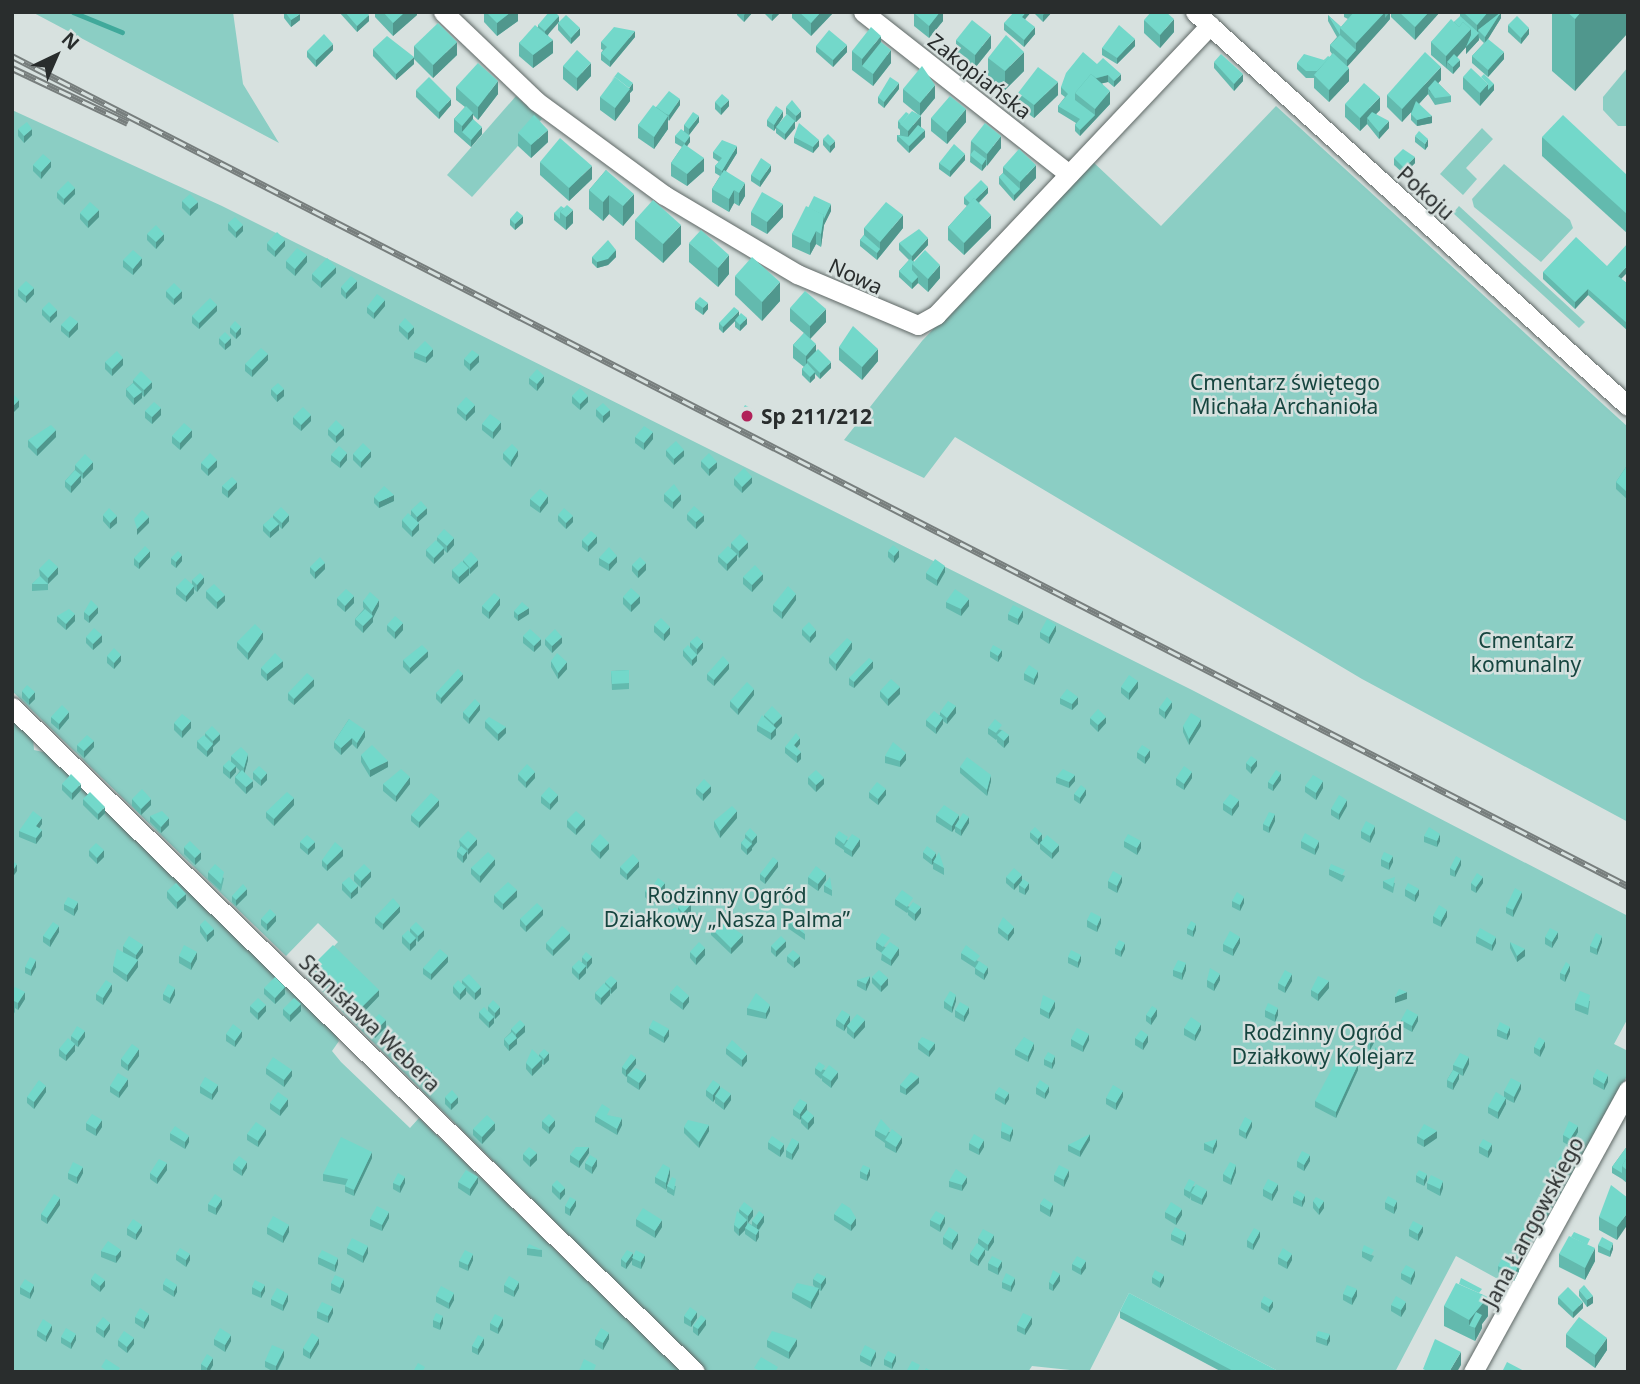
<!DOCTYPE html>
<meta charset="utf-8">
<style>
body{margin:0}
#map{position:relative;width:1640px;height:1384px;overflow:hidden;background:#d7e1df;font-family:"Noto Sans",sans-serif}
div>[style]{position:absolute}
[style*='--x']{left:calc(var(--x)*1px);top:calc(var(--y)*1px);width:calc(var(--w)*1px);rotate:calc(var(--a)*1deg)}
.green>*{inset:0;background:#8bcec4}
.stream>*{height:4.5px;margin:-2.25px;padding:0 2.25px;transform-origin:2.25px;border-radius:2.25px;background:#40a99b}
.roads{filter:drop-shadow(0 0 2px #5e6765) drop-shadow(0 0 2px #5e6765)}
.street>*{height:19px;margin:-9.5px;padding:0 9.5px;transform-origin:9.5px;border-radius:9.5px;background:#fff}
.rail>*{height:7px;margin-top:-3.5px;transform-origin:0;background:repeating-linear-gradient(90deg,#d7e1df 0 13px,#777e7d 0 26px);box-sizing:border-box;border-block:2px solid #777e7d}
.wall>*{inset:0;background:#63baae}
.shaded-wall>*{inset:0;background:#50978d}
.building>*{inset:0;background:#73d8ca}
.dots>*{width:19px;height:19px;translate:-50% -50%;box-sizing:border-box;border:4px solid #d7e1df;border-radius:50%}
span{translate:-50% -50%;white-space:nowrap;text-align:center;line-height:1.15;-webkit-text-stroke:5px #d7e1df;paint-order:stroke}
.street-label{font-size:21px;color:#292d2d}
.park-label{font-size:21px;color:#16453f}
.poi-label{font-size:21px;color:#292d2d;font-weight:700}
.left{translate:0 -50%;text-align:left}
.frame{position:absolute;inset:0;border:14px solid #292d2d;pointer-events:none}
.north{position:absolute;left:21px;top:21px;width:70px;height:70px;-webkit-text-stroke:5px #d7e1df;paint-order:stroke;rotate:44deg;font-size:19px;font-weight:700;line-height:28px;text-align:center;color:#292d2d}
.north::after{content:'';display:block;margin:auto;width:24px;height:32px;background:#292d2d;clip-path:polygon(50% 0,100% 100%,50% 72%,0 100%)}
</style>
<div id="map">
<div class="green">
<i style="clip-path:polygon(32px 12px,233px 12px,243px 84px,279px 143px)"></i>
<i style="clip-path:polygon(1628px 67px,1628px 126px,1618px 126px,1603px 110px,1603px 97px)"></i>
<i style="clip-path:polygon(516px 96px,542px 119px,472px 197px,447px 175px)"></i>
<i style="clip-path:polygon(1276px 106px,1628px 427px,1628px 822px,1362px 679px,955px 437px,924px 478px,844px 440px,922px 341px,1092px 161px,1161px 226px)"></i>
<i style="clip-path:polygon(12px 110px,222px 206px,1192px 690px,1628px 916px,1628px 1018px,1614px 1044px,1628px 1051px,1628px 1074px,1516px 1289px,1456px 1256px,1395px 1372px,1280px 1372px,1129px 1293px,1089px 1372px,1032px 1366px,1028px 1372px,707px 1372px,306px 976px,338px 942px,318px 923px,286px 956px,12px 691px)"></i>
<i style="clip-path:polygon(1482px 128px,1493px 139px,1466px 168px,1477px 179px,1463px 195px,1440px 174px)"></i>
<i style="clip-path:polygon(1504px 164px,1570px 220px,1573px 228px,1541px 262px,1474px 207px,1472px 199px)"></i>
<i style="clip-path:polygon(1459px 206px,1585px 322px,1579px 328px,1453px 213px)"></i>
<i style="clip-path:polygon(12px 716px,33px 737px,34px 750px,48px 753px,335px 1033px,339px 1041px,332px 1051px,341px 1062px,410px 1128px,419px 1118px,682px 1372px,12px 1372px)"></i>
</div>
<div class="stream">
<i style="--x:73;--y:12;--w:53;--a:22.2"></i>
</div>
<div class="roads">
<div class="street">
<i style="--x:443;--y:12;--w:129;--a:43.7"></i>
<i style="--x:536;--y:101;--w:159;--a:36.3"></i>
<i style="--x:664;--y:195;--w:155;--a:30.7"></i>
<i style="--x:797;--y:274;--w:131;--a:22.9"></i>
<i style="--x:918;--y:325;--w:21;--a:-29"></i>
<i style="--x:936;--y:315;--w:399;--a:-46.6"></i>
<i style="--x:863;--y:12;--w:262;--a:38.2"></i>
<i style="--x:1195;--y:12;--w:585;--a:42.3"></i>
<i style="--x:12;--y:707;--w:953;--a:44.23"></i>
<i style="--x:1473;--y:1372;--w:322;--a:-61.2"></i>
</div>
</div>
<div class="rail">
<i style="--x:12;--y:56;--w:1817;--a:27.19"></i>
<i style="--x:12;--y:68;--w:128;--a:25.4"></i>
</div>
<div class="wall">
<i style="clip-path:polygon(284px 12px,300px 20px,291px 27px,284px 18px)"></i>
<i style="clip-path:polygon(339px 12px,367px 12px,369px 21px,357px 32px)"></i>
<i style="clip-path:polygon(375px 12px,417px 12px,417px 15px,393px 36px,375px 17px)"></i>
<i style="clip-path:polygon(484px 12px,518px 12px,518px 21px,497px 36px,484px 22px)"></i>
<i style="clip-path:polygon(737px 12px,753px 12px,744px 22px,737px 15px)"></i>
<i style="clip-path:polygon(763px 12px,781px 12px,772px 21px)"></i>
<i style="clip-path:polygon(792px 12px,832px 12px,832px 14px,811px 36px,792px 18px)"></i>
<i style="clip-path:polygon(943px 12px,943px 21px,929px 38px,914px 26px,914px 13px)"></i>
<i style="clip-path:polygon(1031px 12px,1025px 19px,1035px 34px,1024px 47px,1004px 30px,1004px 23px)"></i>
<i style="clip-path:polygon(1033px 12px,1052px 12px,1043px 22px)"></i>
<i style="clip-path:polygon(1344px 12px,1390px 12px,1390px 19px,1347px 66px,1349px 81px,1329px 102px,1314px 88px,1314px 78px,1306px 78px,1297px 69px,1297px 63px,1324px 60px,1330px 57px,1332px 54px,1330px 51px,1330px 45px,1337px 37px,1328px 21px,1328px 15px,1341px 27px,1348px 19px,1344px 17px)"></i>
<i style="clip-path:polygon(1391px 12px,1440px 12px,1415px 40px,1391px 17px)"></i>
<i style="clip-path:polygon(1460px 12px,1498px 12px,1498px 14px,1501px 18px,1487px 40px,1504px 59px,1488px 77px,1472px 63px,1472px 56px,1484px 43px,1479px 38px,1479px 40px,1466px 54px,1466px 47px,1457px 57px,1460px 66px,1453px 74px,1431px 55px,1431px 42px,1454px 22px,1460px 17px)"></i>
<i style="clip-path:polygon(1552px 12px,1628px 12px,1575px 91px,1552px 71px)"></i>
<i style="clip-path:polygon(559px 16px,548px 35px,553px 53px,533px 68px,519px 56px,519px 43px,538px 27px,538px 25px)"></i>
<i style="clip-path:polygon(1144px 20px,1174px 32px,1160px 48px,1144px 33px)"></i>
<i style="clip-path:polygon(558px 23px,580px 35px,571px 44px,558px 30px)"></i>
<i style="clip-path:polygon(1508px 25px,1529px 34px,1521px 44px,1508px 32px)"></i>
<i style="clip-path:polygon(635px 37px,610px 67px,601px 60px,601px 53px,603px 50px,601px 49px,601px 42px)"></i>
<i style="clip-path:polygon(956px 40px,991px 48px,975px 68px,956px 53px)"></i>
<i style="clip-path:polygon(881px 42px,891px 63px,873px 86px,852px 70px,852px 51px)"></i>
<i style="clip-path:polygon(414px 46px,457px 55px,433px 78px,414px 59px)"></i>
<i style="clip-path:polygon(816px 46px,847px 52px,833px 67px,816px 52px)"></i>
<i style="clip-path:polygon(1135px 46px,1117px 64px,1102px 55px,1102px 48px)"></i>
<i style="clip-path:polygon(373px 49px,414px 64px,396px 80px,373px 56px)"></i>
<i style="clip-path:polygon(333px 50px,316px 67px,307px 57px,307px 51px)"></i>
<i style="clip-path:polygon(988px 58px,1024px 71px,1005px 90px,988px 77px)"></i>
<i style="clip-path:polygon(1214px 62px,1243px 81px,1234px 91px,1214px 68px)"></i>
<i style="clip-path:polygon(1097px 64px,1121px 80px,1114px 87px,1108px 82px,1102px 83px,1110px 104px,1080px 136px,1075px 131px,1075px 125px,1076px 123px,1058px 112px,1058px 106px,1065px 97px,1061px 94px,1061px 87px)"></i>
<i style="clip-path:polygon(563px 66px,591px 76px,577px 91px,563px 79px)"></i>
<i style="clip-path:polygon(1463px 77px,1494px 90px,1480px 106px,1463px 89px)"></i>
<i style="clip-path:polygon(1441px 80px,1438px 83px,1451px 96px,1451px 102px,1435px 105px,1428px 94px,1419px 104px,1432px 123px,1417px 126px,1411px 120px,1411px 112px,1402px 122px,1387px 107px,1387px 95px)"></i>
<i style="clip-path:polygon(456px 87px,498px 94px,478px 120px,473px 115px,473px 119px,482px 134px,471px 147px,454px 132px,454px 119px,465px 107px,456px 100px)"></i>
<i style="clip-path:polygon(899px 89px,884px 108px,878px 103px,878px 97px)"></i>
<i style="clip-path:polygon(903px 89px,935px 98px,920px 116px,903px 102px)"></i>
<i style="clip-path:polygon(416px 90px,451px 105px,439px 119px,416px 97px)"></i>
<i style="clip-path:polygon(633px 90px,630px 93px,630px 101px,615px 121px,600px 110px,600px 97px)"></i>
<i style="clip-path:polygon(1018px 93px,1058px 95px,1034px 118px,1018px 106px)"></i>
<i style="clip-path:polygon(715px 102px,729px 106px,721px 115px,715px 109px)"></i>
<i style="clip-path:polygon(1345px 104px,1380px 110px,1376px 114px,1389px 128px,1379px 139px,1367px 124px,1360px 131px,1345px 117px)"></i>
<i style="clip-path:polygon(680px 105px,668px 121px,668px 129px,654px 149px,638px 138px,638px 125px,656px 107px)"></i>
<i style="clip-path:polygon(786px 107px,801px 117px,796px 122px,795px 122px,795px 128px,785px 140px,776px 133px,776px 127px,774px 131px,767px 126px,767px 120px,783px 117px,778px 125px,787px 115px,786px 114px)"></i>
<i style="clip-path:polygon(931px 118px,966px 122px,947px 144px,931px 131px)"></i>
<i style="clip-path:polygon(898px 121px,921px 127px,925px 137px,909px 153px,897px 141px,897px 135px,900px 135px,900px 130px,898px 128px)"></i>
<i style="clip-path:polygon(699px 122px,689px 135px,690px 142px,687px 146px,704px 171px,687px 186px,671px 176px,671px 163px,682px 147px,675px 143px,675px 136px,684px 131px,684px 125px)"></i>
<i style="clip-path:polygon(18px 129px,32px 135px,24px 143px,18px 136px)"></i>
<i style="clip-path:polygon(518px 133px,548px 142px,531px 158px,518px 146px)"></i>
<i style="clip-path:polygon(1415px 136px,1428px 146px,1425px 150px,1415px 142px)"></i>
<i style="clip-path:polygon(794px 137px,819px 146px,813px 153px,794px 143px)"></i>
<i style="clip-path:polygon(1542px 137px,1628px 176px,1628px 234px,1542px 156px)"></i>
<i style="clip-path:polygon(823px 139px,835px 147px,830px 153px,823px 145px)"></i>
<i style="clip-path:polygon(971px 141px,1001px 148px,982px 171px,970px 162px)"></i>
<i style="clip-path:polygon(713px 152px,737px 153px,726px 171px,745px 196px,739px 206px,734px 203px,729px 212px,712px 202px,712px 189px,720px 176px,715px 173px,715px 166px,719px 162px,713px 158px)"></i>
<i style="clip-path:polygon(1394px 158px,1415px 163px,1404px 174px,1394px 165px)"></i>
<i style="clip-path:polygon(965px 160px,950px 177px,939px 169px,939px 163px)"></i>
<i style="clip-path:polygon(540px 162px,592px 179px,569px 201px,540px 175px)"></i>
<i style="clip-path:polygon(33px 165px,51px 167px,41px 179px,33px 171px)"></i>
<i style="clip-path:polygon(1003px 167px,1036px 178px,1014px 201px,999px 184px,999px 177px,1003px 173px)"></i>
<i style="clip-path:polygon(606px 170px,634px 213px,623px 226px,609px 214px,603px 221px,589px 209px,589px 190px)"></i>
<i style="clip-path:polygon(771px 171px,760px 187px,751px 181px,751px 175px)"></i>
<i style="clip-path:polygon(57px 192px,75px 194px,64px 205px,57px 198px)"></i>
<i style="clip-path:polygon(988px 193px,979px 203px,991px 228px,964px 255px,948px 240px,948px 227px,967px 206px,964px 204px,964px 197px)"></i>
<i style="clip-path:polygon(182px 201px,198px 208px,190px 216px,182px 208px)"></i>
<i style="clip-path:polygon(564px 208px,573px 223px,566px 230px,554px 220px,554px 213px)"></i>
<i style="clip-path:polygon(808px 208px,831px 211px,824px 225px,821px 247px,816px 244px,810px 255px,792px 247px,792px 234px)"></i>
<i style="clip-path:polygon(751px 212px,783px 217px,767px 234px,751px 225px)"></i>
<i style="clip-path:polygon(80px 213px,99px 217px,88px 228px,80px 219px)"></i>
<i style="clip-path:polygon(510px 219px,523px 223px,515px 230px,510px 225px)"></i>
<i style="clip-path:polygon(635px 220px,681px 244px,663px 263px,635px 239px)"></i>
<i style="clip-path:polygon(228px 223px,243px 231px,236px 238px,228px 230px)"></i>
<i style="clip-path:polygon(864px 228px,903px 228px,877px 260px,860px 246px,860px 240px,864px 235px)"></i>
<i style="clip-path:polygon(147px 234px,164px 240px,156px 249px,147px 240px)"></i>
<i style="clip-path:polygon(267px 243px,285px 246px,275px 257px,267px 250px)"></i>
<i style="clip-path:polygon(689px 243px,729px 274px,718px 287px,689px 262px)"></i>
<i style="clip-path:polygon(899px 243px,928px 245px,913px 261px,940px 278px,928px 292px,918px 283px,912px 289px,899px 277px,899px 271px,909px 260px,899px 250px)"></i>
<i style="clip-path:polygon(592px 257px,616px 257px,608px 265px,597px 268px,592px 263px)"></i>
<i style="clip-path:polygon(123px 260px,142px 265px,133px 275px,123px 267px)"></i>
<i style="clip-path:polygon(286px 261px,307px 262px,295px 276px,286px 268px)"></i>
<i style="clip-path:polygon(1543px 272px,1621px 279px,1628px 284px,1628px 331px,1588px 295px,1575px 309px,1543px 279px)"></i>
<i style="clip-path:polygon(336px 273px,321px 288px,312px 280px,312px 274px)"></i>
<i style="clip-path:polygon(735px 276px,780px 301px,762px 321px,735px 295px)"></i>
<i style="clip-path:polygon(341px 287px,357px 288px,346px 299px,341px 294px)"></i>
<i style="clip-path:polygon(18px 289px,34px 294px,26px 303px,18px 296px)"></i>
<i style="clip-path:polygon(166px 291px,182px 298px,174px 305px,166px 297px)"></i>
<i style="clip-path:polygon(695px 302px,708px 309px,703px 315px,695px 309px)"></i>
<i style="clip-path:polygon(385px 306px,374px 319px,367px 313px,367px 307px)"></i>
<i style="clip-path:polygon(790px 308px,826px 322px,810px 339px,816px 351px,831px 368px,820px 379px,815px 374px,815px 378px,810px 383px,802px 375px,802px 369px,804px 367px,793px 358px,793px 345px,804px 333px,790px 321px)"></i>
<i style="clip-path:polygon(42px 309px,57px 316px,50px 323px,42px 315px)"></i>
<i style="clip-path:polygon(217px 311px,199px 329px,192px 323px,192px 316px)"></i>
<i style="clip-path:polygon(739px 316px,747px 324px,740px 331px,735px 327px,735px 321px,723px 333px,719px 329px,719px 323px)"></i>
<i style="clip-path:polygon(61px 325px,78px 329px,69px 338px,61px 331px)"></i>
<i style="clip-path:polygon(399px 325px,414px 333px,408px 340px,399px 331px)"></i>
<i style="clip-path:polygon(230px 327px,241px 334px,236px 339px,230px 333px)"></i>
<i style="clip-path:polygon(219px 338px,231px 345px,225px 350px,219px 344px)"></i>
<i style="clip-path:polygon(839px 347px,878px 361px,862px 380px,839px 360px)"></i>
<i style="clip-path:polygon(414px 352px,433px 356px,426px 363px,414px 358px)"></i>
<i style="clip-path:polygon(464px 359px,479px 362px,470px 371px,464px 365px)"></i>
<i style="clip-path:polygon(268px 360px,252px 377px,245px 371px,245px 364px)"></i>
<i style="clip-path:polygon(105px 362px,123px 365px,112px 376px,105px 369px)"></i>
<i style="clip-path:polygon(529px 378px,544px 382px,537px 391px,529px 384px)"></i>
<i style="clip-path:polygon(133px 380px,152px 388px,144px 397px,142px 395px,142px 398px,134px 405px,126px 396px,126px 389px,133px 383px)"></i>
<i style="clip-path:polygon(271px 389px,284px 396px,277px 402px,271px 395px)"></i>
<i style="clip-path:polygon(572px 396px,588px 402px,580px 410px,572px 403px)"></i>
<i style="clip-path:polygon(457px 407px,475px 412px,466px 421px,457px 413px)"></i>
<i style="clip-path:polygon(596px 409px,610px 416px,603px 423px,596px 416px)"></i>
<i style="clip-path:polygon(145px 411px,161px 415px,152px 424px,145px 418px)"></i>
<i style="clip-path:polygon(742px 411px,752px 416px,749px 421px,742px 417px)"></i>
<i style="clip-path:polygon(293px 417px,311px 421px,301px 431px,293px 424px)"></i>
<i style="clip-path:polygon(482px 424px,501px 429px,493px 439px,482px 430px)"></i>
<i style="clip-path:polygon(328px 429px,344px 435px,336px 443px,328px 435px)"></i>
<i style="clip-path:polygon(172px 436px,192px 437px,180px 450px,172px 443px)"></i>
<i style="clip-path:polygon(56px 437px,37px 456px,28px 447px,28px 440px)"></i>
<i style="clip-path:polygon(635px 437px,653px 439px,644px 450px,635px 443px)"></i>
<i style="clip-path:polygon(666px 450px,684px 456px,674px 465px,666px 456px)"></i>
<i style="clip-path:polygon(503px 453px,518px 456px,511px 467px,503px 459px)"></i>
<i style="clip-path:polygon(353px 454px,371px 457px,361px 468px,353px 460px)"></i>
<i style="clip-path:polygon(331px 455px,347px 460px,340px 468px,331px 461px)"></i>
<i style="clip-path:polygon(701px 461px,717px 468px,709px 476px,701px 467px)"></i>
<i style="clip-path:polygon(201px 463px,217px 467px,208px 476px,201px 469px)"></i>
<i style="clip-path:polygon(1628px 464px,1628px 500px,1616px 489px,1616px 482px)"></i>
<i style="clip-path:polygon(75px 465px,93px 469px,83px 479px,81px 477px,81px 482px,71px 493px,65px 487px,65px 481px,75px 470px)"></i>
<i style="clip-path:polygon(734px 478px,752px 483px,742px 493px,734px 485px)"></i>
<i style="clip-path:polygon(222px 486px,237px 488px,228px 498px,222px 493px)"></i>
<i style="clip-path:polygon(664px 494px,681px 500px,673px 509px,664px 501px)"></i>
<i style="clip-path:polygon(374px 497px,394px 501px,379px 508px,374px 503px)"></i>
<i style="clip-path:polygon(530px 499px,548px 503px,540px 513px,530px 506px)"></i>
<i style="clip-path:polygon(411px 510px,427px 514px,418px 522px,419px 530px,412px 537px,402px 527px,402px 520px,411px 515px)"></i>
<i style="clip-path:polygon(687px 514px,704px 521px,696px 529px,687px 520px)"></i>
<i style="clip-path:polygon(103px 515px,117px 523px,110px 529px,103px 521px)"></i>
<i style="clip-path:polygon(273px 515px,289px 521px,282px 529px,279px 526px,279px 530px,270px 538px,263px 531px,263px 525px,273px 518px)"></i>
<i style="clip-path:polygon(558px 515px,573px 522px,566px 529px,558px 521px)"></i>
<i style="clip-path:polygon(437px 537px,454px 545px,447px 553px,444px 550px,444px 554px,434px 564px,426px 556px,426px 550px,437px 541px)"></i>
<i style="clip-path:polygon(582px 540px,597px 543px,588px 552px,582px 547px)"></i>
<i style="clip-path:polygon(731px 543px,748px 548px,739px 558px,737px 555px,737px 560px,727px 571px,718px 562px,718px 556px,731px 548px)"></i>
<i style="clip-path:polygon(888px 551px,899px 557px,894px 563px,888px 557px)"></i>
<i style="clip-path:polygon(150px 557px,139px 569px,134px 565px,134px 558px)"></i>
<i style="clip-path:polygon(171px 558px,182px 561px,176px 568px,171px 564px)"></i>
<i style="clip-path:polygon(599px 558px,617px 562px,609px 571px,599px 565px)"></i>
<i style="clip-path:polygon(463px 560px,478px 566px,470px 574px,469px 573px,469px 575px,459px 584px,452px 577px,452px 570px,463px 563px)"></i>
<i style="clip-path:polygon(632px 565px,646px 570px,638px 578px,632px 571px)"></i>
<i style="clip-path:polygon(310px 567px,325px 569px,315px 579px,310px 573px)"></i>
<i style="clip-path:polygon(39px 569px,58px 574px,48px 584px,48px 590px,32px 591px,32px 584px,40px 577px)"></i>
<i style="clip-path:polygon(945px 572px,937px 586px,926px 579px,926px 573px)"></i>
<i style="clip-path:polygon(743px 577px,763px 580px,752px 592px,743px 584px)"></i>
<i style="clip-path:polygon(192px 580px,204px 583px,197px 592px,194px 589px,194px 593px,186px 602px,176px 594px,176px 587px,192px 584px)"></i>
<i style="clip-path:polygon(206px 591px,225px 601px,217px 609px,206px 598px)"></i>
<i style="clip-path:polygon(623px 597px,640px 603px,631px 612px,623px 604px)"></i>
<i style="clip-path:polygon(337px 598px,354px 603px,345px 612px,337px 605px)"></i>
<i style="clip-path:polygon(796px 600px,782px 619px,773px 611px,773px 605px)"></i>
<i style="clip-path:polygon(363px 601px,379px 606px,373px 618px,373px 622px,363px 633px,355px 625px,355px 619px,364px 609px,363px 607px)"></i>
<i style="clip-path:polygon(946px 602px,969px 606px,961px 616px,946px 608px)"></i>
<i style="clip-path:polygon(500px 605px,489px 619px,482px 613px,482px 606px)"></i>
<i style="clip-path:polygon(514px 611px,529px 614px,518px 621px,514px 617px)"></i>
<i style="clip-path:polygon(84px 612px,98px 613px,89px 623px,84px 619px)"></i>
<i style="clip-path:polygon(1008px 614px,1023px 617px,1018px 625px,1008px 620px)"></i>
<i style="clip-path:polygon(57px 616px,75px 621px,66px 630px,57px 622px)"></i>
<i style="clip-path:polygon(387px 625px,403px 630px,395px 639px,387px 631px)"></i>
<i style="clip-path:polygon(654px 625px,670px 634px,664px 641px,654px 632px)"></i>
<i style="clip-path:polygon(802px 629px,816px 636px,810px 643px,802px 635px)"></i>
<i style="clip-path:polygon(1056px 631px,1049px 644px,1040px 638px,1040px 632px)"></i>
<i style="clip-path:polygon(523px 636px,541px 645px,534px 652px,523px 643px)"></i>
<i style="clip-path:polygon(86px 637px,102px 642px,93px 650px,86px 643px)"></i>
<i style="clip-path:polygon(263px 639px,248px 660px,237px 648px,237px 642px)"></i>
<i style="clip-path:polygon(545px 639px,562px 643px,552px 653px,545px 645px)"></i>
<i style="clip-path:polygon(690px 642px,703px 648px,697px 655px,697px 661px,692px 666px,683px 656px,683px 650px,690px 648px)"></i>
<i style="clip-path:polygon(852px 649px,836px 671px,829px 663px,829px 657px)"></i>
<i style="clip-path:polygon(990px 651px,1002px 656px,998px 662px,990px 657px)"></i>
<i style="clip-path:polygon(107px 656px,121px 661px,114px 669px,107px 663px)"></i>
<i style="clip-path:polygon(428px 657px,410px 674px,403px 667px,403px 660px)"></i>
<i style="clip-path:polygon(551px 661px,567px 669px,558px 679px,551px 667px)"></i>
<i style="clip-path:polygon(283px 667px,267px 681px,261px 675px,261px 668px)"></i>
<i style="clip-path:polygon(873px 668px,854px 688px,849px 685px,849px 678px)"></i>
<i style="clip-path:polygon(729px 669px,714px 686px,707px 680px,707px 674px)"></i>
<i style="clip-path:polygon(629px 670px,629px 689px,612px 690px,611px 671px)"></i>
<i style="clip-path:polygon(1024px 673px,1038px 677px,1034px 685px,1024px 680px)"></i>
<i style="clip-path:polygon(463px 680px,441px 704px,436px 699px,436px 693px)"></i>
<i style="clip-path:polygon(314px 686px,294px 705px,288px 700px,288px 693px)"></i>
<i style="clip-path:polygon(1121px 687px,1138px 688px,1129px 700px,1121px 693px)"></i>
<i style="clip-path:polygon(22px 691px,35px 699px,29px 705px,22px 698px)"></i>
<i style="clip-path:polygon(880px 691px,900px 694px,888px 706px,880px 697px)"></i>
<i style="clip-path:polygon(754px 695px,738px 715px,730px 707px,730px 701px)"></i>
<i style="clip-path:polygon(1060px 698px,1078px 704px,1072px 710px,1060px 704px)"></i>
<i style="clip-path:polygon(1159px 708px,1172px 708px,1165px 719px,1159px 714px)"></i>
<i style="clip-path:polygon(480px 710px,469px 724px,463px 718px,463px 712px)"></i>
<i style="clip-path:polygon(940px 712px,956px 713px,947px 724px,943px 721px,943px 724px,936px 734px,926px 726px,926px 720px,940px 715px)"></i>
<i style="clip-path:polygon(764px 715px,782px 723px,776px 729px,776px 735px,771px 740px,757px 731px,757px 725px,764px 717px)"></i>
<i style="clip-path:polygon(51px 717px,69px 718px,59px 730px,51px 723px)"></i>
<i style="clip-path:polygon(1090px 718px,1106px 723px,1098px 732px,1090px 724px)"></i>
<i style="clip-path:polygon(349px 719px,365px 737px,357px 749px,352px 744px,341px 755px,334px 748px,334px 742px)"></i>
<i style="clip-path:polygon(485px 721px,506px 733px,498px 741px,485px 728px)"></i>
<i style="clip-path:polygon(174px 723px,191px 728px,182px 738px,174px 730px)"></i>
<i style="clip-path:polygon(1183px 726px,1201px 726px,1189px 745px,1183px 732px)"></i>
<i style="clip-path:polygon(988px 728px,1002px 730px,1009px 742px,1004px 748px,997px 742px,997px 739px,996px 740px,988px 734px)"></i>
<i style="clip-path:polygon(205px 733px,220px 740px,213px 747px,213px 751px,207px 757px,197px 748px,197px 741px,205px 736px)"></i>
<i style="clip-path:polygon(800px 744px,797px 748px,801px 759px,797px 763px,785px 753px,785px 747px)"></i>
<i style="clip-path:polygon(77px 745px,94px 747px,84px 758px,77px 751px)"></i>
<i style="clip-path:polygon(1137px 752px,1150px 757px,1145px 764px,1137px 758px)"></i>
<i style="clip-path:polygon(361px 755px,388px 767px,370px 777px,361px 762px)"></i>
<i style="clip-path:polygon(231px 756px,248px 760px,244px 773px,253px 787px,246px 794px,235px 783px,235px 777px,240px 771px,236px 767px,236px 772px,230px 779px,223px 773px,223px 766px,231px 762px)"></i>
<i style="clip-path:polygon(885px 756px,906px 760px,900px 767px,885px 763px)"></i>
<i style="clip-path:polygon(1246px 763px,1257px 766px,1251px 774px,1246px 769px)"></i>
<i style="clip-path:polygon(960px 767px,991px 781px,987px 796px,960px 773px)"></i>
<i style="clip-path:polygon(253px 772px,267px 780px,261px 786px,253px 779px)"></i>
<i style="clip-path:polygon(518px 774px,535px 778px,526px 788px,518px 780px)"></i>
<i style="clip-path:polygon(808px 777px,824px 784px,816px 792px,808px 784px)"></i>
<i style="clip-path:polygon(1056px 777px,1075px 781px,1069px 788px,1056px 783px)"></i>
<i style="clip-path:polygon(1176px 778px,1192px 778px,1184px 790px,1176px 785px)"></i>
<i style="clip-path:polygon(1281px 780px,1273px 791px,1268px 788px,1268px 782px)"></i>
<i style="clip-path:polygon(62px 784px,81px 790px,72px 800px,62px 790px)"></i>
<i style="clip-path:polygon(383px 784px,410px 784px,396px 802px,383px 791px)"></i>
<i style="clip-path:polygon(1305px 786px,1323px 788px,1316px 800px,1305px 792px)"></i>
<i style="clip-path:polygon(696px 788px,711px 792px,703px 801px,696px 794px)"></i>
<i style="clip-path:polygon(869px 792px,886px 795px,878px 805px,869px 798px)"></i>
<i style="clip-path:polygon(1074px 794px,1086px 795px,1080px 804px,1074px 800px)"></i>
<i style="clip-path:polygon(541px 796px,558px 801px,550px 810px,541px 803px)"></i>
<i style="clip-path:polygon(83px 799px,105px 813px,98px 820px,83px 805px)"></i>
<i style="clip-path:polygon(132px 799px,151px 805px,141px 815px,132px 806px)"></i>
<i style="clip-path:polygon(1223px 803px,1239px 806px,1232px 816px,1223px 810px)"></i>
<i style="clip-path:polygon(294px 805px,274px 826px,266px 818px,266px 812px)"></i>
<i style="clip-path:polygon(439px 806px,419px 828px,411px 821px,411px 815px)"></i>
<i style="clip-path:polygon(1347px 806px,1339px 820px,1331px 815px,1331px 809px)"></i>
<i style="clip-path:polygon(936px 815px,959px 819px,969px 823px,961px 836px,955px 832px,955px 828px,952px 832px,936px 822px)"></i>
<i style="clip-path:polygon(150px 816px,169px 825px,161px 833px,150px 822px)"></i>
<i style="clip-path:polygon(737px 818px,720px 838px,714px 827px,714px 821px)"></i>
<i style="clip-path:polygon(567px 820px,585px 825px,576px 835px,567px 827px)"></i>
<i style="clip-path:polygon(1275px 821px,1269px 833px,1263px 830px,1263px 824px)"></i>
<i style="clip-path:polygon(42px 824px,39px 828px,42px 836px,36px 844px,19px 837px,19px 831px)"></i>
<i style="clip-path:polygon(1361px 831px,1375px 833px,1370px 843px,1361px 838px)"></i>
<i style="clip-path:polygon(1030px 832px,1059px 851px,1052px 859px,1040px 849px,1040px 843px,1038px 845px,1030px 838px)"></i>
<i style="clip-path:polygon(745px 834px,757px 842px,752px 848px,752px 850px,747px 855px,741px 849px,741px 843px,745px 839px)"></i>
<i style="clip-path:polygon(1424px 836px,1440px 841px,1437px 847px,1424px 842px)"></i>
<i style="clip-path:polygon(835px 837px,848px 840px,860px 846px,852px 857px,844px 852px,844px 850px,835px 844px)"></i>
<i style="clip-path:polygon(459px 840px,477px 845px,467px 854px,467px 858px,463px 863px,457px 857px,457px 851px,460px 847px)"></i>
<i style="clip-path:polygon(1124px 841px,1141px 848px,1137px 855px,1124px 847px)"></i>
<i style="clip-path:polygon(1301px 841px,1319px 847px,1315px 855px,1301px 848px)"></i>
<i style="clip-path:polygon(300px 842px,315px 848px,308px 855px,300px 848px)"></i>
<i style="clip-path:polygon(591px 844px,609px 849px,600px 859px,591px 850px)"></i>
<i style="clip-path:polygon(184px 847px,201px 859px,195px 865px,184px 854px)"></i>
<i style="clip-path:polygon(89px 850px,104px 857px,97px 864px,89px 856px)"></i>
<i style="clip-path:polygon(923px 852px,944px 868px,944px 875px,933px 869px,933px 863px,932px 865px,923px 858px)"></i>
<i style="clip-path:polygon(343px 856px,327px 871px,322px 866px,322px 860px)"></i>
<i style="clip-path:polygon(1381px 859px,1393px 862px,1389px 870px,1381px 866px)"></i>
<i style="clip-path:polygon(495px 865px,480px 883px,471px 874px,471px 868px)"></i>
<i style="clip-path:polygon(1461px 865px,1455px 877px,1450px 875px,1450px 868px)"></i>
<i style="clip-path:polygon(620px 867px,639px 867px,627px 880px,620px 874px)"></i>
<i style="clip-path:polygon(778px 867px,765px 884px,760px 880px,760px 874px)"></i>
<i style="clip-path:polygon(1329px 869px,1345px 876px,1342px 882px,1329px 875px)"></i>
<i style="clip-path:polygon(208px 872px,224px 878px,221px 891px,208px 879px)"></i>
<i style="clip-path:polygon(354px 874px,371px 877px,361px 888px,354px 881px)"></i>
<i style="clip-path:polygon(808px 877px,826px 880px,818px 891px,808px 884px)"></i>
<i style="clip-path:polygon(1006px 877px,1022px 881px,1014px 890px,1006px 883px)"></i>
<i style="clip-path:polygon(1108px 881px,1122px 882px,1117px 893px,1108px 888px)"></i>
<i style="clip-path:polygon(1383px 881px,1395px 883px,1393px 893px,1383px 888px)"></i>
<i style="clip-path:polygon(342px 883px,358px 893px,351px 899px,342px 890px)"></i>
<i style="clip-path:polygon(1471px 883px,1483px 883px,1476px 893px,1471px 890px)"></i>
<i style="clip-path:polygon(654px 884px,665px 889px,660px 895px,659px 895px,659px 899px,652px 905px,645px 897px,645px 891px,654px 887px)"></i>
<i style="clip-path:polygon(824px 885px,832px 890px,832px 896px,824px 892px)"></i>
<i style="clip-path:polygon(1019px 885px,1029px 889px,1025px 895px,1019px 892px)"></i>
<i style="clip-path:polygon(1405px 889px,1419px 895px,1415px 902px,1405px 896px)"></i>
<i style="clip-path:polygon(167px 891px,186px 900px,177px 909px,167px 898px)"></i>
<i style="clip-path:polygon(247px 895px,236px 906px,232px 902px,232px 896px)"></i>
<i style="clip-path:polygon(494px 895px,517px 897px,503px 910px,494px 902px)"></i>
<i style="clip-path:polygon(1522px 898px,1513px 917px,1506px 913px,1506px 907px)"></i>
<i style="clip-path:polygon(895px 899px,921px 913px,915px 921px,908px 915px,908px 912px,907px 913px,895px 905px)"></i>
<i style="clip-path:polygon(1232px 901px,1244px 903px,1240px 911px,1232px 907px)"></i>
<i style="clip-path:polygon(64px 904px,78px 909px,74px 916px,64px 910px)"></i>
<i style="clip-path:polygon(678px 907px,691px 911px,683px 919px,683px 921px,672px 927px,667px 922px,667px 915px,678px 910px)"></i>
<i style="clip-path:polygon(400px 912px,383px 930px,375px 923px,375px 917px)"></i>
<i style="clip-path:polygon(543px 915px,526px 932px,520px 926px,520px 919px)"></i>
<i style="clip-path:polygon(1433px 916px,1447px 917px,1441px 927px,1433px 923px)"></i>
<i style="clip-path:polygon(261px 919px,276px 921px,267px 931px,261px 925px)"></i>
<i style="clip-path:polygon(1087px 920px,1101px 923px,1097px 932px,1087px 927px)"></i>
<i style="clip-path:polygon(789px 922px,805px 934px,805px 940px,789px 929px)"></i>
<i style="clip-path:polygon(200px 925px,214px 935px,207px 942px,200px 932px)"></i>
<i style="clip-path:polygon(998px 927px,1014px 933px,1008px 941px,998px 933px)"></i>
<i style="clip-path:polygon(410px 928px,424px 936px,418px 942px,416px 940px,416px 945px,410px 951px,402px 943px,402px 936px,410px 932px)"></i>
<i style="clip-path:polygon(711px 928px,743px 942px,731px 954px,711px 935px)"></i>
<i style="clip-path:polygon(1187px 928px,1196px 930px,1193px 937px,1187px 934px)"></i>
<i style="clip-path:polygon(59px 932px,50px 947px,43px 942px,43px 936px)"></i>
<i style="clip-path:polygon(1476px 936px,1496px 943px,1492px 951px,1476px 943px)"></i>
<i style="clip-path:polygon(1545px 937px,1558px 938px,1552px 948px,1545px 944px)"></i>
<i style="clip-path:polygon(570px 939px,553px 956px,546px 949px,546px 943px)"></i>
<i style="clip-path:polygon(876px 942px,899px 955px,891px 966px,881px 960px,882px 953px,876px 949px)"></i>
<i style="clip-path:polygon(1510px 942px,1525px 956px,1517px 962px,1510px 948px)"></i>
<i style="clip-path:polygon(1602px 942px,1597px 955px,1590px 952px,1590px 946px)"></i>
<i style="clip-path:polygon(1240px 943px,1233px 956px,1223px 951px,1223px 944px)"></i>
<i style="clip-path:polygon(123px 946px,143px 952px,137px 960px,138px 967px,127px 982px,113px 972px,113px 966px,123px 952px)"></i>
<i style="clip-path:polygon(771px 946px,786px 947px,776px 957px,771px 952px)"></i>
<i style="clip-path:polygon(1115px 948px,1125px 949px,1121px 957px,1115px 954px)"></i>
<i style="clip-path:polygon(690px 952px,705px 955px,696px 965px,690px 958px)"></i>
<i style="clip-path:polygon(961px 953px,980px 962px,988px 973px,984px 980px,975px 974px,975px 968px,961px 959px)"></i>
<i style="clip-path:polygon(179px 956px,197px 959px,191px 970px,179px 963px)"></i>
<i style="clip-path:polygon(787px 956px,800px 963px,794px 968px,787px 962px)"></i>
<i style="clip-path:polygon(582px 957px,592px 963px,587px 969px,586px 968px,586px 973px,579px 980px,572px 973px,572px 967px,582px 962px)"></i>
<i style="clip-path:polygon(1068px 957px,1081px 961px,1078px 968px,1068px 963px)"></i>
<i style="clip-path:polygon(448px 962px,431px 980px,423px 974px,423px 968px)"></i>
<i style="clip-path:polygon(312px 966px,379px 996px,358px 1018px,312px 973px)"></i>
<i style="clip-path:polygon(25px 967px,36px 967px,31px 976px,25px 973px)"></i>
<i style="clip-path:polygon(1173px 970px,1186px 970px,1182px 980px,1173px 976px)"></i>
<i style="clip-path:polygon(1570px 971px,1565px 982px,1560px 979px,1560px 973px)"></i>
<i style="clip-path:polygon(872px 977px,888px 985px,881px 992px,872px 983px)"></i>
<i style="clip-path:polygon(462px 980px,481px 994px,475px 1000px,466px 991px,466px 994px,460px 1000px,453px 993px,453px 986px,462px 984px)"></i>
<i style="clip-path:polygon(857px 980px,870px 982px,866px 991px,857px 986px)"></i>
<i style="clip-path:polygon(1207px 980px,1220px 980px,1214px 991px,1207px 987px)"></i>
<i style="clip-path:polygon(1292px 981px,1285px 993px,1278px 989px,1278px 983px)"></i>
<i style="clip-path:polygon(605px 982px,617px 988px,611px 994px,610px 993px,610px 995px,601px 1005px,595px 999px,595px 993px,605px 984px)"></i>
<i style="clip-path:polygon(264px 988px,285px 994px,275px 1004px,264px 994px)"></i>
<i style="clip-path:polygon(1329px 988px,1318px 1001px,1311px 996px,1311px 990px)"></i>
<i style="clip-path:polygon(12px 991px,25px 999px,18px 1010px,15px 1008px,15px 1012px,12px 1016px)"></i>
<i style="clip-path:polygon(112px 991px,103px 1005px,96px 1000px,96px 994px)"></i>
<i style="clip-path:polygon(670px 993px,689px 1002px,683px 1010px,670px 1000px)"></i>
<i style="clip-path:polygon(163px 994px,175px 995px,170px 1004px,163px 1000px)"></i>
<i style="clip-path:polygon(944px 1001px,956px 1001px,952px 1013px,944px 1008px)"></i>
<i style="clip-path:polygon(1590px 1001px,1588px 1015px,1575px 1010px,1575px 1003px)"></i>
<i style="clip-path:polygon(250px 1006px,266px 1011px,258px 1020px,250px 1012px)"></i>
<i style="clip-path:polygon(488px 1006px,500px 1014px,495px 1019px,494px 1018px,494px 1023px,489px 1028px,479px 1018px,479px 1012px,488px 1011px)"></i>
<i style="clip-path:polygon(747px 1008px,770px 1011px,766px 1019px,747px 1015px)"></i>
<i style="clip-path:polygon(1040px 1008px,1055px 1008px,1049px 1019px,1040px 1014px)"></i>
<i style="clip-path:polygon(283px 1009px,301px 1011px,290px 1022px,283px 1015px)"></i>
<i style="clip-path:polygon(955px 1010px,969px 1013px,964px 1022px,955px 1017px)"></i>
<i style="clip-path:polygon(1265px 1010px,1278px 1015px,1275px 1022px,1265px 1017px)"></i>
<i style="clip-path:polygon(1146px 1015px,1157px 1016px,1151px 1025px,1146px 1021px)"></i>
<i style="clip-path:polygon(836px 1019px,850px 1022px,847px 1026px,865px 1027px,854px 1039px,847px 1033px,847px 1026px,844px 1031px,836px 1026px)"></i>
<i style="clip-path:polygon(1401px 1020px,1418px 1021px,1412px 1032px,1401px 1026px)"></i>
<i style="clip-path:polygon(368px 1025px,386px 1027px,375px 1038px,368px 1032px)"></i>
<i style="clip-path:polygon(649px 1028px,669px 1036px,664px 1043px,649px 1034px)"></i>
<i style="clip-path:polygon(1184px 1028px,1201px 1030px,1195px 1041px,1184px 1035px)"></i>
<i style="clip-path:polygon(511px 1029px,525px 1032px,517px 1039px,517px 1044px,509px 1051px,504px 1045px,504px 1039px,511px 1032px)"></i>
<i style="clip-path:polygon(1497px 1029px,1510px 1034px,1507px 1040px,1497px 1036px)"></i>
<i style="clip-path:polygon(226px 1034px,242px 1037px,235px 1047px,226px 1041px)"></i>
<i style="clip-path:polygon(71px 1036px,85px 1037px,78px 1047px,75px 1045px,75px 1051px,66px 1061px,59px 1056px,59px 1049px,71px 1041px)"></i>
<i style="clip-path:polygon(1135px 1038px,1148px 1042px,1143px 1050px,1135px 1045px)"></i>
<i style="clip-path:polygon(1071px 1039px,1089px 1040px,1083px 1052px,1071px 1046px)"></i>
<i style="clip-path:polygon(1376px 1039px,1370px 1050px,1364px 1047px,1364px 1041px)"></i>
<i style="clip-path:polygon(918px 1042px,935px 1049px,929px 1057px,918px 1049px)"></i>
<i style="clip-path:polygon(1375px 1047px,1384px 1059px,1379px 1068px,1375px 1053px)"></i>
<i style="clip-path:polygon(1534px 1047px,1545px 1047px,1540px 1057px,1534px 1053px)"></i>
<i style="clip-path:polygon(726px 1048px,747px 1061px,742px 1067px,726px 1054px)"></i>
<i style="clip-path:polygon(1015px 1049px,1034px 1049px,1028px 1062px,1015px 1055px)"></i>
<i style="clip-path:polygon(393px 1051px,409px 1057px,401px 1065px,393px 1057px)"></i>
<i style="clip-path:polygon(539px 1054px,549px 1060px,544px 1065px,542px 1064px,542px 1066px,532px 1076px,526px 1069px,526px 1063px,539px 1056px)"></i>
<i style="clip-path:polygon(139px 1056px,128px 1071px,121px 1066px,121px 1059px)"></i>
<i style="clip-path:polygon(1044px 1059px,1055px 1063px,1052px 1069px,1044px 1065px)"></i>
<i style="clip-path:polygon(636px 1064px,628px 1074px,646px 1080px,639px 1090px,627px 1082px,627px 1076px,626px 1077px,622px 1073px,622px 1067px)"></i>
<i style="clip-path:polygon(1469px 1064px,1463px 1076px,1459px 1074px,1459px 1079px,1453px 1090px,1447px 1087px,1447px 1080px,1453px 1070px,1453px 1065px)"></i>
<i style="clip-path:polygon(266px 1068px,292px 1076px,284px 1087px,266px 1074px)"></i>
<i style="clip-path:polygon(815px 1068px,825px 1070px,838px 1078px,831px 1088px,822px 1081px,822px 1078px,821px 1079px,815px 1074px)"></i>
<i style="clip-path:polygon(1358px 1070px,1336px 1118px,1315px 1107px,1315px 1101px)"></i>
<i style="clip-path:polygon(418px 1074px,432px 1078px,424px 1086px,418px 1081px)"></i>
<i style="clip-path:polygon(1593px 1077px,1608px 1082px,1604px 1090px,1593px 1084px)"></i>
<i style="clip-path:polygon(919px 1083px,906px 1095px,900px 1092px,900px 1085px)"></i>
<i style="clip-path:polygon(110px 1086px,128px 1086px,119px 1098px,110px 1092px)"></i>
<i style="clip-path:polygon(200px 1086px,218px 1091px,212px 1100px,200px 1093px)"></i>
<i style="clip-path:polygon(1036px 1087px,1049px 1092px,1045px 1099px,1036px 1094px)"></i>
<i style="clip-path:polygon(720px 1089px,731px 1100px,724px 1110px,715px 1103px,715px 1099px,713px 1102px,706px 1096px,706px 1090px)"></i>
<i style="clip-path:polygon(1521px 1089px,1514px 1103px,1506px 1099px,1506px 1104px,1498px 1119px,1488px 1113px,1488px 1107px,1504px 1097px,1504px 1091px)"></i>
<i style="clip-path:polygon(46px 1092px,34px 1109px,27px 1103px,27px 1097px)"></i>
<i style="clip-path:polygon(995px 1093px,1009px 1099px,1005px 1105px,995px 1099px)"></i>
<i style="clip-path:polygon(445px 1097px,458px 1103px,451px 1110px,445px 1104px)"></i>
<i style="clip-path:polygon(1123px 1097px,1116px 1110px,1106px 1104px,1106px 1098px)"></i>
<i style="clip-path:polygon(270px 1103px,288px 1106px,280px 1116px,270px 1109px)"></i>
<i style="clip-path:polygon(793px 1109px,807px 1110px,814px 1123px,808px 1130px,801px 1123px,801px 1118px,800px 1120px,793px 1115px)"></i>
<i style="clip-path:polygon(595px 1116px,610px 1116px,622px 1125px,617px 1135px,595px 1122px)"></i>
<i style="clip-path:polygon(542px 1121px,555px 1126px,549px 1134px,542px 1128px)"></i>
<i style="clip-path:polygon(86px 1123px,102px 1127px,96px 1136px,86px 1130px)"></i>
<i style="clip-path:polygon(684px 1127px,709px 1131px,699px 1148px,684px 1133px)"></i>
<i style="clip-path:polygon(1252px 1127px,1246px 1139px,1239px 1135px,1239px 1129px)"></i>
<i style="clip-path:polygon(473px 1129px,495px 1130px,482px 1144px,473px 1135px)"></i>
<i style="clip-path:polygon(875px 1130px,890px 1132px,902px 1143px,896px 1153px,885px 1147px,885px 1143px,875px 1136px)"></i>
<i style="clip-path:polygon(1001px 1131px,1013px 1134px,1010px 1142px,1001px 1138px)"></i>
<i style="clip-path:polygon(1578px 1132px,1570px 1146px,1563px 1142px,1563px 1135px)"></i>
<i style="clip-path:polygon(170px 1133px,189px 1142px,185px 1149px,170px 1140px)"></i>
<i style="clip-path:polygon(247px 1134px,266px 1135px,258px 1147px,247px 1140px)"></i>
<i style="clip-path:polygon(1417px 1136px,1437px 1138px,1424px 1147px,1417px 1143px)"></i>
<i style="clip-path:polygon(1090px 1140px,1080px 1157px,1068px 1151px,1068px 1145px)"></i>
<i style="clip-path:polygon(768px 1142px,784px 1151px,780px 1157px,768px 1149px)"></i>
<i style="clip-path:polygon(969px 1143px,984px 1147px,979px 1155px,969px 1150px)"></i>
<i style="clip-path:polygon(1204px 1143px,1217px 1146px,1213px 1154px,1204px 1150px)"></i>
<i style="clip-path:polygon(1628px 1145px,1628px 1184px,1622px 1179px,1612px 1173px,1612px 1167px)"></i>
<i style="clip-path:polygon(1479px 1146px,1492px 1151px,1488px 1158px,1479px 1153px)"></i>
<i style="clip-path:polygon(799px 1148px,792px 1160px,786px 1157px,786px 1150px)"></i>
<i style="clip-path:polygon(589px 1153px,579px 1168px,570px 1162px,570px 1155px)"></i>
<i style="clip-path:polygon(523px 1154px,537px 1160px,530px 1167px,523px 1160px)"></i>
<i style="clip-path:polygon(372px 1158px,354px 1196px,345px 1192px,345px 1185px,323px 1181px,323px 1174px)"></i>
<i style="clip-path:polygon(1297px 1161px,1310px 1161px,1304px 1171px,1297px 1167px)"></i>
<i style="clip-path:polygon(233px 1163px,247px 1168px,242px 1176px,233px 1170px)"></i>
<i style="clip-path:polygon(585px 1163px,597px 1166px,592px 1174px,585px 1169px)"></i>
<i style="clip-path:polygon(1555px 1166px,1572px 1167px,1566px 1178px,1555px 1173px)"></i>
<i style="clip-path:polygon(167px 1170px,157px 1184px,150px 1179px,150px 1173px)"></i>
<i style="clip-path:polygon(860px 1171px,870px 1175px,867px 1181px,860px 1178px)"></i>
<i style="clip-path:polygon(1236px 1172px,1231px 1185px,1223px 1181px,1223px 1174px)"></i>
<i style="clip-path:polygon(68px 1173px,83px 1173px,77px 1184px,68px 1179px)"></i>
<i style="clip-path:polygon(670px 1175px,666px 1190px,655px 1183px,655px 1177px)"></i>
<i style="clip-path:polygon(1054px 1175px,1069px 1176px,1064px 1187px,1054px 1181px)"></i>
<i style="clip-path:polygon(1416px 1175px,1427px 1180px,1424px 1186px,1416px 1182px)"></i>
<i style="clip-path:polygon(949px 1181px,967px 1183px,962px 1191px,949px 1187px)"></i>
<i style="clip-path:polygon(458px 1182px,478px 1183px,470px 1196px,458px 1188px)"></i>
<i style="clip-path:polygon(393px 1183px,405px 1183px,400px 1193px,393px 1189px)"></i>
<i style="clip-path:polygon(1427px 1183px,1443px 1188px,1440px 1196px,1427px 1189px)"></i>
<i style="clip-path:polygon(552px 1185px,565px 1194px,560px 1200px,552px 1192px)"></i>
<i style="clip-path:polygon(667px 1186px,676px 1186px,674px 1196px,667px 1192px)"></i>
<i style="clip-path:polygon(1195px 1186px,1207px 1196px,1202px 1205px,1191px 1200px,1191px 1196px,1190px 1199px,1184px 1195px,1184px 1189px)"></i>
<i style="clip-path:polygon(1263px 1189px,1278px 1190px,1272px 1201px,1263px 1196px)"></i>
<i style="clip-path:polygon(1293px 1196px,1305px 1201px,1302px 1207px,1293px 1203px)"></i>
<i style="clip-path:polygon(1628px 1198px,1617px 1240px,1599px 1230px,1599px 1217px)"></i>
<i style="clip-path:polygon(1313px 1201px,1324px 1208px,1319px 1215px,1313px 1208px)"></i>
<i style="clip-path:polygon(1385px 1202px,1397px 1208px,1394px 1214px,1385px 1209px)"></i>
<i style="clip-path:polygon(208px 1204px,222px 1205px,216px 1215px,208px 1211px)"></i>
<i style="clip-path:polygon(1040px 1204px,1053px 1211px,1050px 1217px,1040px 1211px)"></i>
<i style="clip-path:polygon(1538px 1204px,1552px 1207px,1547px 1216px,1538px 1210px)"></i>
<i style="clip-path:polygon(60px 1205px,47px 1224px,41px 1220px,41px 1214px)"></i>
<i style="clip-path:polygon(565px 1206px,576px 1206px,570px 1216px,565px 1213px)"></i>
<i style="clip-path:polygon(739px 1209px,753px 1216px,748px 1223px,752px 1225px,752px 1221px,764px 1222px,759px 1230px,759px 1237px,756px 1242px,745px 1234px,745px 1230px,739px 1236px,734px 1231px,734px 1225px,739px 1213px)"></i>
<i style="clip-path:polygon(1165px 1212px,1182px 1215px,1176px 1225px,1165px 1218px)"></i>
<i style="clip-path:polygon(834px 1214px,856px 1225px,851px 1231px,834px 1220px)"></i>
<i style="clip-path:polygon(389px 1218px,382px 1231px,370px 1226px,370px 1219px)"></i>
<i style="clip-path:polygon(636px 1219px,662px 1227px,655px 1238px,636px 1226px)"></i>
<i style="clip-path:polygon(930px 1220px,945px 1223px,940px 1232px,930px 1226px)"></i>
<i style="clip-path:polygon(267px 1227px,289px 1232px,283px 1243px,267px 1234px)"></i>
<i style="clip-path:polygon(127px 1228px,142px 1231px,136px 1240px,127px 1235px)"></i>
<i style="clip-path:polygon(1409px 1229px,1423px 1232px,1418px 1241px,1409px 1236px)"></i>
<i style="clip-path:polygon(1171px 1234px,1186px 1239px,1183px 1246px,1171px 1240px)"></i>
<i style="clip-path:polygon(1519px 1234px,1533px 1237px,1528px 1246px,1519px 1241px)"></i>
<i style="clip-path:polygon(943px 1237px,958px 1240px,952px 1250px,943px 1244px)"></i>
<i style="clip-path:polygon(1260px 1237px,1253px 1250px,1247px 1247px,1247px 1240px)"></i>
<i style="clip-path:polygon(978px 1238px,994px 1242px,988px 1251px,985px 1250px,985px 1255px,978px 1266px,970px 1261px,970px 1254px,978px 1244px)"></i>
<i style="clip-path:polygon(1598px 1245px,1613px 1249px,1610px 1257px,1598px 1252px)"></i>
<i style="clip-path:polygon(1590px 1246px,1595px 1261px,1585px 1280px,1559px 1267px,1559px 1254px)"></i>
<i style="clip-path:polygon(347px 1248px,368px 1253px,363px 1263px,347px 1254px)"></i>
<i style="clip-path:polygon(527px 1248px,542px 1250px,542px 1257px,527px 1255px)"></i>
<i style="clip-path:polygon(101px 1251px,121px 1256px,116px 1263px,101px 1257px)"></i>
<i style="clip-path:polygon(1362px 1251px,1374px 1256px,1371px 1262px,1362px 1257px)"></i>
<i style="clip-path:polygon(176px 1254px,190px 1260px,186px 1267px,176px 1260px)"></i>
<i style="clip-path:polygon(318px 1257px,338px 1264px,335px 1272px,318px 1264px)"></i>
<i style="clip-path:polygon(633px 1257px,645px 1261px,641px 1269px,632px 1265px,632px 1260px,626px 1269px,621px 1266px,621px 1259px)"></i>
<i style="clip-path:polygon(1278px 1257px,1292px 1260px,1287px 1269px,1278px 1264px)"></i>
<i style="clip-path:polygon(473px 1260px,468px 1271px,459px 1267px,459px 1261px)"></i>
<i style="clip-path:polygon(988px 1263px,1002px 1267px,998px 1275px,988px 1270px)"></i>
<i style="clip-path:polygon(1072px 1264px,1086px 1268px,1081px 1275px,1072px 1270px)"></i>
<i style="clip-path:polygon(1498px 1266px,1519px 1271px,1514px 1281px,1498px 1272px)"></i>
<i style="clip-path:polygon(1401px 1273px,1415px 1276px,1411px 1285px,1401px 1279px)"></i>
<i style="clip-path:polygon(1152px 1277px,1164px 1281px,1160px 1288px,1152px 1283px)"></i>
<i style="clip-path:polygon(91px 1279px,105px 1286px,100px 1292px,91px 1285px)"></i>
<i style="clip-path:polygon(813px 1279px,826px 1283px,821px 1291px,819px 1290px,819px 1294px,811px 1309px,792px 1298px,792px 1292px,815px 1287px,813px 1285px)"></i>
<i style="clip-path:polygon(1060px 1281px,1053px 1291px,1049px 1289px,1049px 1282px)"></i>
<i style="clip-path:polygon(1002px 1282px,1015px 1284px,1011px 1292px,1002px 1288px)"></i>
<i style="clip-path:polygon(331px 1283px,344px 1286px,340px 1294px,331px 1290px)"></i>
<i style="clip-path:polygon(163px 1284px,177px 1292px,174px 1297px,163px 1290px)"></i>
<i style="clip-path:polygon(504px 1285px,519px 1288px,514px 1297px,504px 1292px)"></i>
<i style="clip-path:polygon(20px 1287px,34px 1291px,30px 1299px,20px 1294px)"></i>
<i style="clip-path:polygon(252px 1287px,265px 1291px,261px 1298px,252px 1294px)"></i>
<i style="clip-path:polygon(1579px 1290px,1593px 1303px,1587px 1307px,1579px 1296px)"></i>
<i style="clip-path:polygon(1343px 1294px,1357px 1296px,1352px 1305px,1343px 1300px)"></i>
<i style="clip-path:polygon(1482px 1294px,1488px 1316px,1482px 1324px,1482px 1328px,1475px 1341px,1444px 1326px,1444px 1306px)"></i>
<i style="clip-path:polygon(436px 1296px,454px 1300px,449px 1309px,436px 1302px)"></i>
<i style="clip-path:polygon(1558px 1297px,1583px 1308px,1573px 1318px,1558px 1304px)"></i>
<i style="clip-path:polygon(271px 1299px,288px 1301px,283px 1311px,271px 1305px)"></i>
<i style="clip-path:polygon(1261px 1302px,1273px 1307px,1269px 1313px,1261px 1308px)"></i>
<i style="clip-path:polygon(1391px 1305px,1406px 1309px,1401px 1317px,1391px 1311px)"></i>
<i style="clip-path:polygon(317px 1311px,333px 1313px,328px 1323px,317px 1318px)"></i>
<i style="clip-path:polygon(1120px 1311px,1280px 1372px,1222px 1372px,1120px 1318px)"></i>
<i style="clip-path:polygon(684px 1316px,697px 1318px,691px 1327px,684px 1323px)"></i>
<i style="clip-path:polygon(135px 1317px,149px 1320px,144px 1329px,135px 1323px)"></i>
<i style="clip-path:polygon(433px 1320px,443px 1323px,440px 1330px,433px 1327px)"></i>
<i style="clip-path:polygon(490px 1323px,503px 1325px,498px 1334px,490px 1330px)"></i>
<i style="clip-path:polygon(1032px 1324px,1025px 1335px,1017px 1331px,1017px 1325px)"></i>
<i style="clip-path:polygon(706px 1325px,698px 1336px,693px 1332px,693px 1326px)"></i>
<i style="clip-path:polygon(96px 1326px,110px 1329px,104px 1338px,96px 1332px)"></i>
<i style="clip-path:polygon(37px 1330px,52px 1331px,46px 1342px,37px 1336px)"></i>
<i style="clip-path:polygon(1566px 1334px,1607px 1350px,1595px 1368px,1566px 1347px)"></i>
<i style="clip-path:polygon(1316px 1336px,1330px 1341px,1327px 1346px,1316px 1342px)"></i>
<i style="clip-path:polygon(61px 1337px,76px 1340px,71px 1349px,61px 1343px)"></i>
<i style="clip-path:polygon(214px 1339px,231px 1341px,225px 1352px,214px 1345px)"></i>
<i style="clip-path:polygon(595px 1339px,609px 1339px,603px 1350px,595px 1345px)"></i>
<i style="clip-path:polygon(118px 1340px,134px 1344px,127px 1353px,118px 1346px)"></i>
<i style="clip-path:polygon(767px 1340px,797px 1346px,789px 1359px,767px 1347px)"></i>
<i style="clip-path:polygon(319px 1344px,310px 1359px,303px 1355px,303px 1348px)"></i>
<i style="clip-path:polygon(484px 1345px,478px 1355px,472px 1352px,472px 1346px)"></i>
<i style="clip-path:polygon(860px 1355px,876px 1357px,871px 1367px,860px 1361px)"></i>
<i style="clip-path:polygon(284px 1357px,277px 1372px,274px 1372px,265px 1367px,265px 1361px)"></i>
<i style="clip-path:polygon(884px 1359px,896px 1361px,892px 1369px,884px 1365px)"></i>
<i style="clip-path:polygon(201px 1364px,213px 1365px,209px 1372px,203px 1372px,201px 1371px)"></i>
</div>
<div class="shaded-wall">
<i style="clip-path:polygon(405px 12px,417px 12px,417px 15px,393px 36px,393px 23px)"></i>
<i style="clip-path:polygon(511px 12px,518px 12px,518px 21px,497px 36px,497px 23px)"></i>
<i style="clip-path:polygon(747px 12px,753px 12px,744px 22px,744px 15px)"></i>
<i style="clip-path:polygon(775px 12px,781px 12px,772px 21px,772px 15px)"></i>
<i style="clip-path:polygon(821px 12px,832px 12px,832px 14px,811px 36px,811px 23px)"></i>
<i style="clip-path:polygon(940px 12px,943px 12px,943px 21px,929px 38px,929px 26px)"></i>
<i style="clip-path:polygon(1026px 12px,1031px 12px,1022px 23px,1022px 17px)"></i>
<i style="clip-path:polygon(1046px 12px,1052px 12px,1043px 22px,1043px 15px)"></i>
<i style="clip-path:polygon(1385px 12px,1385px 25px,1347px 67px,1347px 60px,1356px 50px,1356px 43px)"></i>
<i style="clip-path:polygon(1390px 12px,1390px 19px,1385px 25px,1385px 18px)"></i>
<i style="clip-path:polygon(1429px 12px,1440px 12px,1415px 40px,1415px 27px)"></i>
<i style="clip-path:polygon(1488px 12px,1498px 12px,1498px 15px,1478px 30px,1479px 40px,1466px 54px,1466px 47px,1450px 65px,1447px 62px,1446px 69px,1446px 56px,1471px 29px,1477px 36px,1477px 25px)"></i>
<i style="clip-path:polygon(1501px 12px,1501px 18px,1485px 44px,1485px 37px)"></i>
<i style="clip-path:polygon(1581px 12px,1628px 12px,1628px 33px,1575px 91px,1575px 19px)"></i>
<i style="clip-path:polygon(300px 14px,300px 20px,291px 27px,291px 20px)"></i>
<i style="clip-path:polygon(369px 15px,369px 21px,357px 32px,357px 26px)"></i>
<i style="clip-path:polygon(559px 16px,559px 22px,545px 38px,545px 31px)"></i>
<i style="clip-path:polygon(1174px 19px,1174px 32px,1160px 48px,1160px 35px)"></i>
<i style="clip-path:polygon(1035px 27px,1035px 34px,1024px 47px,1024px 40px)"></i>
<i style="clip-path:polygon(580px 28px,580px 35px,571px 44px,571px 38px)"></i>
<i style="clip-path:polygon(1529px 28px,1529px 34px,1521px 44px,1521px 38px)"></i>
<i style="clip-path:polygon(635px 31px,635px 37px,610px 67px,610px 61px)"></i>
<i style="clip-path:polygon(991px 35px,991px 48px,975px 68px,975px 55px)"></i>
<i style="clip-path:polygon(881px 36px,881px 55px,862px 66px,862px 59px)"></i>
<i style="clip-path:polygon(1135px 39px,1135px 46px,1117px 64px,1117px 58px)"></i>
<i style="clip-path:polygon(553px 40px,553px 53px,533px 68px,533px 55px)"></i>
<i style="clip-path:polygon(457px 42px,457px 55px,433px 78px,433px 65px)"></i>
<i style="clip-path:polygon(333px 44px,333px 50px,316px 67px,316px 60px)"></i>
<i style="clip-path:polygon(847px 45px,847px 52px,833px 67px,833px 60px)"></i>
<i style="clip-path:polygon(891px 50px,891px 63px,873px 86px,873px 74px)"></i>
<i style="clip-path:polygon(1024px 52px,1024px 71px,1005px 90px,1005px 71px)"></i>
<i style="clip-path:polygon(1504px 52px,1504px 59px,1488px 77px,1488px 70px)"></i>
<i style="clip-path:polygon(414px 57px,414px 64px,396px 80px,396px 74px)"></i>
<i style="clip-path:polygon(1460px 60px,1460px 66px,1453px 74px,1453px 67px)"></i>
<i style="clip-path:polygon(591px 63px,591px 76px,577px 91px,577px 78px)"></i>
<i style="clip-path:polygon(1441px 67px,1441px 80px,1430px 92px,1428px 88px,1428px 94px,1402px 122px,1402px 109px)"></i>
<i style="clip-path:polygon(1349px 68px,1349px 81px,1329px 102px,1329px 90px)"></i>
<i style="clip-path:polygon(1121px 74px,1121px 80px,1114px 87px,1114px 81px)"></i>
<i style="clip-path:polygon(1243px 74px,1243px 81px,1234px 91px,1234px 84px)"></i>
<i style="clip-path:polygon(1108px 75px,1108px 82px,1091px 86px,1091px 80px)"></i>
<i style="clip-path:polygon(498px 81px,498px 94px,478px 120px,478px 107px)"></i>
<i style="clip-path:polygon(1058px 82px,1058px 95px,1034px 118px,1034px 105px)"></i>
<i style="clip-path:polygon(633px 83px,633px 90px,630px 93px,630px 101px,615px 121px,615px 108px)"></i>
<i style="clip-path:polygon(899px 83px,899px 89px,884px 108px,884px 102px)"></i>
<i style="clip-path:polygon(1488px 84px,1494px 84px,1494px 90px,1480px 106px,1480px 93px)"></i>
<i style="clip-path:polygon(935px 85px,935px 98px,920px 116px,920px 103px)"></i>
<i style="clip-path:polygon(1110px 91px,1110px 104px,1080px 136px,1080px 130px,1095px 115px,1095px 109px)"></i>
<i style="clip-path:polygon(1380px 97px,1380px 110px,1369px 121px,1367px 118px,1367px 124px,1360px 131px,1360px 118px)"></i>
<i style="clip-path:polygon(451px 99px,451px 105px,439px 119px,439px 112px)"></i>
<i style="clip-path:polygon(680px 99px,680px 105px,669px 121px,669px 115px)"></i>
<i style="clip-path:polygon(729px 100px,729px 106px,721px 115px,721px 108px)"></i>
<i style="clip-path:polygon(966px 109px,966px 122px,947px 144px,947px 132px)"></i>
<i style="clip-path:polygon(783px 111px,783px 117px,774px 131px,774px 125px)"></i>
<i style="clip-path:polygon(801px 111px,801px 117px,796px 122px,796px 116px)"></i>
<i style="clip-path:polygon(473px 113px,473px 126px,462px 132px,462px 126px)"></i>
<i style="clip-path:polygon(668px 116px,668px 129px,654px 149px,654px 137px)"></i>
<i style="clip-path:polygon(699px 116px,699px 122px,689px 135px,689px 129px)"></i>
<i style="clip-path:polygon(921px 116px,921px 129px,908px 144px,908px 131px)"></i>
<i style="clip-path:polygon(1432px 116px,1432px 123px,1417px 126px,1417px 120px)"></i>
<i style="clip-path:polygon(795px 121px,795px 128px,785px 140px,785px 134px)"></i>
<i style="clip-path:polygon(1389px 121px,1389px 128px,1379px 139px,1379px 132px)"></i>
<i style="clip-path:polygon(482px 127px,482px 134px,471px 147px,471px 140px)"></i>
<i style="clip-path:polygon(32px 129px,32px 135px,24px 143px,24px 136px)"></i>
<i style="clip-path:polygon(548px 130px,548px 142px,531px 158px,531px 145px)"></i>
<i style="clip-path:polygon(925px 130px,925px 137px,909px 153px,909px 146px)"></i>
<i style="clip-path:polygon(690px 136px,690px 142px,685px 149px,685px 143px)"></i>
<i style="clip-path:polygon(1001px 136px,1001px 148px,987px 166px,987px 154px)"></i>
<i style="clip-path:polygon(1428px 139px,1428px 146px,1425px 150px,1425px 144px)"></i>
<i style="clip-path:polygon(819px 140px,819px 146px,813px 153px,813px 147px)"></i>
<i style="clip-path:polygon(835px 141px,835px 147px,830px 153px,830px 146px)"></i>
<i style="clip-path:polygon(737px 146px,737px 153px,722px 177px,722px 171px)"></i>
<i style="clip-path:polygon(965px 154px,965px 160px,950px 177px,950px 171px)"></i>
<i style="clip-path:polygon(1415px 157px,1415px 163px,1404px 174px,1404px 168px)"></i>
<i style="clip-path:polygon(704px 158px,704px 171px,687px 186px,687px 174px)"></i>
<i style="clip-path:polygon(986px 159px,986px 166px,982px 171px,982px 165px)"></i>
<i style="clip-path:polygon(51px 161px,51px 167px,41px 179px,41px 172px)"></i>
<i style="clip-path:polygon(771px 165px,771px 171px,760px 187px,760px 181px)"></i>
<i style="clip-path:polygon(1036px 165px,1036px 178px,1014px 201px,1014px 195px,1020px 189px,1020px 182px)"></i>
<i style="clip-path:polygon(592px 166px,592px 179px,569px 201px,569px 188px)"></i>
<i style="clip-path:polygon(745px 183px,745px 196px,739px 206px,739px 193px)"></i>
<i style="clip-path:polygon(988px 187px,988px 193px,971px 210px,971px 204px)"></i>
<i style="clip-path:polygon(75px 188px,75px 194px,64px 205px,64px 199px)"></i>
<i style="clip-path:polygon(734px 190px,734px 203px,729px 212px,729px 199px)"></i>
<i style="clip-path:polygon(634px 194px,634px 213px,623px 226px,623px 206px)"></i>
<i style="clip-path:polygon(609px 195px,609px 214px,603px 221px,603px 202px)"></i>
<i style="clip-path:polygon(198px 202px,198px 208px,190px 216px,190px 209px)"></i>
<i style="clip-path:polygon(783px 204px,783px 217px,767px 234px,767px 222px)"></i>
<i style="clip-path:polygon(831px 204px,831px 211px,824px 225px,821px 247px,821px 234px,824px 215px)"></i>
<i style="clip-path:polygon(99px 210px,99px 217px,88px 228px,88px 221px)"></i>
<i style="clip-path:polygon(573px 210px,573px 223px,566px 230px,566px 217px)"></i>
<i style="clip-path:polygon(903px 215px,903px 228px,877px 260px,877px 253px,880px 249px,880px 242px)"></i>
<i style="clip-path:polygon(991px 215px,991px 228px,964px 255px,964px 243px)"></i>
<i style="clip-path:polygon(523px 216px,523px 223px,515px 230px,515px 224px)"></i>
<i style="clip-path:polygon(243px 225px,243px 231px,236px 238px,236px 232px)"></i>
<i style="clip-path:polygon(681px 225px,681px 244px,663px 263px,663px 244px)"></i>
<i style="clip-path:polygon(816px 231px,816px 244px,810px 255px,810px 243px)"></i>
<i style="clip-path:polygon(164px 234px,164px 240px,156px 249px,156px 242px)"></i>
<i style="clip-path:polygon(928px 238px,928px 245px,912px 262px,912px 256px)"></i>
<i style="clip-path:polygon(285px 240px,285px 246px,275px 257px,275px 251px)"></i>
<i style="clip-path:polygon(616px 250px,616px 257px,608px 265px,597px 268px,597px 262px)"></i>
<i style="clip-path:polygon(307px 255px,307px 262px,295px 276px,295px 269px)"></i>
<i style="clip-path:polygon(729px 255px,729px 274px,718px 287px,718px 268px)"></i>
<i style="clip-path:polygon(142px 258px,142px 265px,133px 275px,133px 269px)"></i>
<i style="clip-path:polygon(940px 265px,940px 278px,928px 292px,928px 279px)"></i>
<i style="clip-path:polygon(1628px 265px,1628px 272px,1618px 282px,1618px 276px)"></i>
<i style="clip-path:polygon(336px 267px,336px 273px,321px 288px,321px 282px)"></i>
<i style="clip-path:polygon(918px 277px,918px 283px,912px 289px,912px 283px)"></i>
<i style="clip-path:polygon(357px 281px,357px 288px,346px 299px,346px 293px)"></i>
<i style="clip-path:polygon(780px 282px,780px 301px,762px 321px,762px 302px)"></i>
<i style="clip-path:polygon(34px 288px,34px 294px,26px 303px,26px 296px)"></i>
<i style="clip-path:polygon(1588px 289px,1588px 295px,1575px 309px,1575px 302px)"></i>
<i style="clip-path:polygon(182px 291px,182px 298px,174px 305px,174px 299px)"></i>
<i style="clip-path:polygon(385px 300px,385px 306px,374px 319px,374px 313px)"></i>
<i style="clip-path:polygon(708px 303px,708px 309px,703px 315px,703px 308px)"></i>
<i style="clip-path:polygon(217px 305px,217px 311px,199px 329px,199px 323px)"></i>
<i style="clip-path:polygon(826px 309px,826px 322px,810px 339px,810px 326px)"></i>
<i style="clip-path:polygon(57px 310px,57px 316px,50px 323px,50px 317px)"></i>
<i style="clip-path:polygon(739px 311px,739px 317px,723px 333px,723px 327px)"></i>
<i style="clip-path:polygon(747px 318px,747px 324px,740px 331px,740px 325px)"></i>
<i style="clip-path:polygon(78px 322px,78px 329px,69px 338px,69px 332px)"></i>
<i style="clip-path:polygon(241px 327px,241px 334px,236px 339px,236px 333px)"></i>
<i style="clip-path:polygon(414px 327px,414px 333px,408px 340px,408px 333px)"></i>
<i style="clip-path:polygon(231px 338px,231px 345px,225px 350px,225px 344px)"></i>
<i style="clip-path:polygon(816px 344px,816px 357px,807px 360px,807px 367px,806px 369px,806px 356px)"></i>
<i style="clip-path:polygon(433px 349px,433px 356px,426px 363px,426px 357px)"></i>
<i style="clip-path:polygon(878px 349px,878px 361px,862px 380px,862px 367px)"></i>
<i style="clip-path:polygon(268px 354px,268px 360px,252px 377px,252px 370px)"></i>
<i style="clip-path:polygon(479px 355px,479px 362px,470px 371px,470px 364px)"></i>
<i style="clip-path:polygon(123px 358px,123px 365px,112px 376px,112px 369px)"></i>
<i style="clip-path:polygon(831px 362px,831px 368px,820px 379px,820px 373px)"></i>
<i style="clip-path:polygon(815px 372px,815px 378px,810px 383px,810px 377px)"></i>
<i style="clip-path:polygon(544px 376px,544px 382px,537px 391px,537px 384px)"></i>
<i style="clip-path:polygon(152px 382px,152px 388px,144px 397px,144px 390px)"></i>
<i style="clip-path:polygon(284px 389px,284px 396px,277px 402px,277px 395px)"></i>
<i style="clip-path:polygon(142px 392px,142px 398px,134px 405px,134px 398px)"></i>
<i style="clip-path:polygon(588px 396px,588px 402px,580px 410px,580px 404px)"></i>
<i style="clip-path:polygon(19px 400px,19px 407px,12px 414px,12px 407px)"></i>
<i style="clip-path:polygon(475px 405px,475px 412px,466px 421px,466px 415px)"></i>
<i style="clip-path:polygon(161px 408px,161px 415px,152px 424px,152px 417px)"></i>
<i style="clip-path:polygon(752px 409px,752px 416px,749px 421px,749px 415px)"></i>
<i style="clip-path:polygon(610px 410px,610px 416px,603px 423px,603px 416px)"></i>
<i style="clip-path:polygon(311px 415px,311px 421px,301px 431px,301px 425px)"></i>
<i style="clip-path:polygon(501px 422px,501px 429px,493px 439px,493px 432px)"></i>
<i style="clip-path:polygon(344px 428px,344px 435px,336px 443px,336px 436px)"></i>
<i style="clip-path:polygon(56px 430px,56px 437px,37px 456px,37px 449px)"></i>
<i style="clip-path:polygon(192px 430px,192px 437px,180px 450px,180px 443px)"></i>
<i style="clip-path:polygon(653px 432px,653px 439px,644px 450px,644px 443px)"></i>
<i style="clip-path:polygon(518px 450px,518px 456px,511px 467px,511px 461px)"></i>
<i style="clip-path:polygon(684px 450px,684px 456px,674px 465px,674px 459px)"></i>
<i style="clip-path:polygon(371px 451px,371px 457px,361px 468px,361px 462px)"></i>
<i style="clip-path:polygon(347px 453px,347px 460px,340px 468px,340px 462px)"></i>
<i style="clip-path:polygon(217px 460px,217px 467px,208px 476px,208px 469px)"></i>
<i style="clip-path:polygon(93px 462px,93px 469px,83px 479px,83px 473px)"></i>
<i style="clip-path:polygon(717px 462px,717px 468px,709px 476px,709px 469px)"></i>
<i style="clip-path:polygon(81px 475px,81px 482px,71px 493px,71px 486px)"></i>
<i style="clip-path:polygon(752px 477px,752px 483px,742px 493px,742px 487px)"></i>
<i style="clip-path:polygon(237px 482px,237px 488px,228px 498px,228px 491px)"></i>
<i style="clip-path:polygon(681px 494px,681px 500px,673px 509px,673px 502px)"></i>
<i style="clip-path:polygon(394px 495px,394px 501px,379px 508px,379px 502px)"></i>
<i style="clip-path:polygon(548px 496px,548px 503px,540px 513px,540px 507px)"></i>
<i style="clip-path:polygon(427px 508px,427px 514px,417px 523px,417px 517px)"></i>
<i style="clip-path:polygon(289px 515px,289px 521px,282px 529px,282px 523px)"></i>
<i style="clip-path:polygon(704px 515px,704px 521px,696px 529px,696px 522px)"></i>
<i style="clip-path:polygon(117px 516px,117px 523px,110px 529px,110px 523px)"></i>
<i style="clip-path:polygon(573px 516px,573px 522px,566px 529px,566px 523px)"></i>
<i style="clip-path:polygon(149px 517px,149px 523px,137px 535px,137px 529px)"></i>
<i style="clip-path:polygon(419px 523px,419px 530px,412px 537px,412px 531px)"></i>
<i style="clip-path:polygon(279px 524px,279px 530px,270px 538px,270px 532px)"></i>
<i style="clip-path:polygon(597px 536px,597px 543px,588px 552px,588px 546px)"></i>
<i style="clip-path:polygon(454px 538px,454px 545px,447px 553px,447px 546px)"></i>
<i style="clip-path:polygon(748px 542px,748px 548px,739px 558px,739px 551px)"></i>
<i style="clip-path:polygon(444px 548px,444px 554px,434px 564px,434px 558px)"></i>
<i style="clip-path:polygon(899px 550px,899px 557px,894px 563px,894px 556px)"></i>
<i style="clip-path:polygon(150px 551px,150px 557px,139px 569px,139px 563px)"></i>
<i style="clip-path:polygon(737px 554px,737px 560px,727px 571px,727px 564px)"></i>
<i style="clip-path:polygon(182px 555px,182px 561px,176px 568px,176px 562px)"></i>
<i style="clip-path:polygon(617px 556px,617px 562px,609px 571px,609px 564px)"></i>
<i style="clip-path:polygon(478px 560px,478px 566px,470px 574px,470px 568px)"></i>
<i style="clip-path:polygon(325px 563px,325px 569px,315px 579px,315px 572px)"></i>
<i style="clip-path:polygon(646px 563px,646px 570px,638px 578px,638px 571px)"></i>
<i style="clip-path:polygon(945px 566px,945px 572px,937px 586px,937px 580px)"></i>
<i style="clip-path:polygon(58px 567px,58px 574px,48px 584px,48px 578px)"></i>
<i style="clip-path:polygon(469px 568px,469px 575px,459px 584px,459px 577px)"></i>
<i style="clip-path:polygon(763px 574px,763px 580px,752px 592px,752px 585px)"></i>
<i style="clip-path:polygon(204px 577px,204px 583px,197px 592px,197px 585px)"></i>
<i style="clip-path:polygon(194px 586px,194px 593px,186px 602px,186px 596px)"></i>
<i style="clip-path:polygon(796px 594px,796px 600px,782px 619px,782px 612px)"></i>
<i style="clip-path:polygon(225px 595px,225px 601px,217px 609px,217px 602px)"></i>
<i style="clip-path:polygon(354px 596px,354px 603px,345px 612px,345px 606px)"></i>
<i style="clip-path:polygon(640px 596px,640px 603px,631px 612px,631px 605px)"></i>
<i style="clip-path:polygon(500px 598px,500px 605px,489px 619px,489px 612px)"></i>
<i style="clip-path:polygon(969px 599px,969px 606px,961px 616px,961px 609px)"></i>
<i style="clip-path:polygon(379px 600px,379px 606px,373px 618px,373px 622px,363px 633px,363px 626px,372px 617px,372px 612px)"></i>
<i style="clip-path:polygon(98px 607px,98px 613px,89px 623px,89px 616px)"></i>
<i style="clip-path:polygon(529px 608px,529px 614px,518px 621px,518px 615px)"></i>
<i style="clip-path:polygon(1023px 610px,1023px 617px,1018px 625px,1018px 619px)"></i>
<i style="clip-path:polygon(75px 614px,75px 621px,66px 630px,66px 624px)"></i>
<i style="clip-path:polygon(403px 623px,403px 630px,395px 639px,395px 632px)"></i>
<i style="clip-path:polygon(1056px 625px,1056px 631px,1049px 644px,1049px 637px)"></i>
<i style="clip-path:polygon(670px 627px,670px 634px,664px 641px,664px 634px)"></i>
<i style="clip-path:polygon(816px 630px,816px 636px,810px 643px,810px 637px)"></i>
<i style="clip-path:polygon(263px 632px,263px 639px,248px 660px,248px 653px)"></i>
<i style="clip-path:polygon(102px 635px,102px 642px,93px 650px,93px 644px)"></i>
<i style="clip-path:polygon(562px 637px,562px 643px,552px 653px,552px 646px)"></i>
<i style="clip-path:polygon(541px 639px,541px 645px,534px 652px,534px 646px)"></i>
<i style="clip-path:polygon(703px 642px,703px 648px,697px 655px,697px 661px,692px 666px,692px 660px,697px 655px,697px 649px)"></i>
<i style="clip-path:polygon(852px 642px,852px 649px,836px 671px,836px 664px)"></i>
<i style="clip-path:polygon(1002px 650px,1002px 656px,998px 662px,998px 656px)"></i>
<i style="clip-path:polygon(428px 651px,428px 657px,410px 674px,410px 668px)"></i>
<i style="clip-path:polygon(121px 655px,121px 661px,114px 669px,114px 663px)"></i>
<i style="clip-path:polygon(283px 661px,283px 667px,267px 681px,267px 674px)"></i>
<i style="clip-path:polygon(873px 661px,873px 668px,854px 688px,854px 682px)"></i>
<i style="clip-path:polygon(567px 662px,567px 669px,558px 679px,558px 673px)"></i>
<i style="clip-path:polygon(729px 663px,729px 669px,714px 686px,714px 680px)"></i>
<i style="clip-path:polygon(1038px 671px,1038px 677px,1034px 685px,1034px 679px)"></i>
<i style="clip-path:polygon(463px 674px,463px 680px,441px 704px,441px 698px)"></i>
<i style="clip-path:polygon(314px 679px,314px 686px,294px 705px,294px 699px)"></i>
<i style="clip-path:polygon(1138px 681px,1138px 688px,1129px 700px,1129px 693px)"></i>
<i style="clip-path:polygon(900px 687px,900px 694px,888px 706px,888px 699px)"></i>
<i style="clip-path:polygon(754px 689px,754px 695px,738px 715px,738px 709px)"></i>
<i style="clip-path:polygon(35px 692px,35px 699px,29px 705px,29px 699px)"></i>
<i style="clip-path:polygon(1078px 697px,1078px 704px,1072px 710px,1072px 704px)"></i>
<i style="clip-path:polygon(1172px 702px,1172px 708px,1165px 719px,1165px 712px)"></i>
<i style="clip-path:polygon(480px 704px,480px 710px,469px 724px,469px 718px)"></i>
<i style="clip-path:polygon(956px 706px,956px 713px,947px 724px,947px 718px)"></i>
<i style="clip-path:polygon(69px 712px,69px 718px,59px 730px,59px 724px)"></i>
<i style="clip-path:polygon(782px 716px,782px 723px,776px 729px,776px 735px,771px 740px,771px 733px,774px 730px,774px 724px)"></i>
<i style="clip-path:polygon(1106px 717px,1106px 723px,1098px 732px,1098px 725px)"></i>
<i style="clip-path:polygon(943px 718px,943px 724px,936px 734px,936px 728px)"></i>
<i style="clip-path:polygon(1201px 719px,1201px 726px,1189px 745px,1189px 739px)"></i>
<i style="clip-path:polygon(191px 721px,191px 728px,182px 738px,182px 731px)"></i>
<i style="clip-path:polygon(506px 727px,506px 733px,498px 741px,498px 734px)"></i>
<i style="clip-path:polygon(365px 730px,365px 737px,357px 749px,357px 743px)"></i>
<i style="clip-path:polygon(220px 734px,220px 740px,213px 747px,213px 741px)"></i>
<i style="clip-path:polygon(1009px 735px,1009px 742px,1004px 748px,1004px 741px)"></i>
<i style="clip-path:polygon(352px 738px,352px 744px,341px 755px,341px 748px)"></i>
<i style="clip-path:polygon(800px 738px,800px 744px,794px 751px,794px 745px)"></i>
<i style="clip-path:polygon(94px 741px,94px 747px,84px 758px,84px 751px)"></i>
<i style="clip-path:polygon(213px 744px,213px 751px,207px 757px,207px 751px)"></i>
<i style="clip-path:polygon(1150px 750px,1150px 757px,1145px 764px,1145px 757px)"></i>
<i style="clip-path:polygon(801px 752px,801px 759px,797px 763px,797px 756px)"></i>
<i style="clip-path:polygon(906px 753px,906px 760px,900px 767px,900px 761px)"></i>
<i style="clip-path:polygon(248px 754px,248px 760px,244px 775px,244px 768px)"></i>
<i style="clip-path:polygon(1257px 760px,1257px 766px,1251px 774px,1251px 767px)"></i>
<i style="clip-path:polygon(388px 761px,388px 767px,370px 777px,370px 770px)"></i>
<i style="clip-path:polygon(236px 766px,236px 772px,230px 779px,230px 772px)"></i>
<i style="clip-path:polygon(535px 772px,535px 778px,526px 788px,526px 782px)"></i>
<i style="clip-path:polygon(1192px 772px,1192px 778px,1184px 790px,1184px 784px)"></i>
<i style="clip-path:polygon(267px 773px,267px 780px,261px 786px,261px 780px)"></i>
<i style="clip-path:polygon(1281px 773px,1281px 780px,1273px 791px,1273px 785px)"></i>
<i style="clip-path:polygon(991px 775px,991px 781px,987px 796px,987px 790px)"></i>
<i style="clip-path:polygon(1075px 775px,1075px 781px,1069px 788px,1069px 782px)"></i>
<i style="clip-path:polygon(410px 777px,410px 784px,396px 802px,396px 796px)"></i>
<i style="clip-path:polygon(824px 778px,824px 784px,816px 792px,816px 785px)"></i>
<i style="clip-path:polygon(253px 781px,253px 787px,246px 794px,246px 787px)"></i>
<i style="clip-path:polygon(1323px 781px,1323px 788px,1316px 800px,1316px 793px)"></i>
<i style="clip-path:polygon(81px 784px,81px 790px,72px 800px,72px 793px)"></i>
<i style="clip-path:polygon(711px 786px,711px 792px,703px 801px,703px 794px)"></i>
<i style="clip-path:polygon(886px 789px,886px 795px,878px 805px,878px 799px)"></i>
<i style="clip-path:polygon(1086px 789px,1086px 795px,1080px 804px,1080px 798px)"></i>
<i style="clip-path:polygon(558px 795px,558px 801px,550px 810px,550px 804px)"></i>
<i style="clip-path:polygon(294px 798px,294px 805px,274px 826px,274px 819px)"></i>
<i style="clip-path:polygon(151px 799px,151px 805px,141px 815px,141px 809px)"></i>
<i style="clip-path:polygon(439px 800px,439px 806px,419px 828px,419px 822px)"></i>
<i style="clip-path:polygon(1239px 800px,1239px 806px,1232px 816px,1232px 809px)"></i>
<i style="clip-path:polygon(1347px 800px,1347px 806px,1339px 820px,1339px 814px)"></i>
<i style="clip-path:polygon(105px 807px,105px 813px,98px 820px,98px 814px)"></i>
<i style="clip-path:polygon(737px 811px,737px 818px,720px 838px,720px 831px)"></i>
<i style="clip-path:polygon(1275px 814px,1275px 821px,1269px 833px,1269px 827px)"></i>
<i style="clip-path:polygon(959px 815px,959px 822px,955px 826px,955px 828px,952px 832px,952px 826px)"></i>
<i style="clip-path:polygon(969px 817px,969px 823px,961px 836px,961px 830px)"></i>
<i style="clip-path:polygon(42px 818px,42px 824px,36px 833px,36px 826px)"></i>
<i style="clip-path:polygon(169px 818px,169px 825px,161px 833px,161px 827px)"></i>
<i style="clip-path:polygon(585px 819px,585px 825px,576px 835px,576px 829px)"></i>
<i style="clip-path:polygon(1375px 826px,1375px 833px,1370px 843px,1370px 836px)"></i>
<i style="clip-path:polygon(42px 830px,42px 836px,36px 844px,36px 838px)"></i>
<i style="clip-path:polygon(1042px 834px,1042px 841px,1038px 845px,1038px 839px)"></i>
<i style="clip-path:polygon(1440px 834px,1440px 841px,1437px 847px,1437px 841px)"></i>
<i style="clip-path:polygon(757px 835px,757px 842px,752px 848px,752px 841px)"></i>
<i style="clip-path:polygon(477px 839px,477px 845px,468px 855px,468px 849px)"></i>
<i style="clip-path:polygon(860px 839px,860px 846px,852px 857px,852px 851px)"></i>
<i style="clip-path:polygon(1141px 841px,1141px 848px,1137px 855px,1137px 848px)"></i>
<i style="clip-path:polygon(1319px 841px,1319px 847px,1315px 855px,1315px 849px)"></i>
<i style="clip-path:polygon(315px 842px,315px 848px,308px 855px,308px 849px)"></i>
<i style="clip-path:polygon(609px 843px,609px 849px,600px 859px,600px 852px)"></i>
<i style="clip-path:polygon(752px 844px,752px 850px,747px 855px,747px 849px)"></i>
<i style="clip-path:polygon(1059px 845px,1059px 851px,1052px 859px,1052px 853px)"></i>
<i style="clip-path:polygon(343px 849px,343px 856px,327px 871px,327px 865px)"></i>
<i style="clip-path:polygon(104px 850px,104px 857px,97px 864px,97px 858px)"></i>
<i style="clip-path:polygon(467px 851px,467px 858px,463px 863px,463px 856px)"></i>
<i style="clip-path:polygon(201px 852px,201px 859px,195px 865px,195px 858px)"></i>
<i style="clip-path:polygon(936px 853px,936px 859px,932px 865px,932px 859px)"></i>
<i style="clip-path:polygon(1393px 856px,1393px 862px,1389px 870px,1389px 863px)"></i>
<i style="clip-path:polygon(495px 859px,495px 865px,480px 883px,480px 876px)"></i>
<i style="clip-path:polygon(1461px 859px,1461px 865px,1455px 877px,1455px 871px)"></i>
<i style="clip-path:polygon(639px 861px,639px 867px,627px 880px,627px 874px)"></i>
<i style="clip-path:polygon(778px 861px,778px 867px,765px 884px,765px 878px)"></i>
<i style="clip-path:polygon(17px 864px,17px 871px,12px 878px,12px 872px)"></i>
<i style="clip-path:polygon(371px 871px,371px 877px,361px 888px,361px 881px)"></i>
<i style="clip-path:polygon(826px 874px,826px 880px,818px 891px,818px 884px)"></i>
<i style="clip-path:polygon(1022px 875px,1022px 881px,1014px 890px,1014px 884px)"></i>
<i style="clip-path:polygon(1122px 876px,1122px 882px,1117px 893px,1117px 886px)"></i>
<i style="clip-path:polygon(1483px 877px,1483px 883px,1476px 893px,1476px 887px)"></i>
<i style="clip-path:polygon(665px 883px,665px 889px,660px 895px,660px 889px)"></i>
<i style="clip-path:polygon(1029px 883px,1029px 889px,1025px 895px,1025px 889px)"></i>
<i style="clip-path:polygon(358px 886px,358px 893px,351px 899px,351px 893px)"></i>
<i style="clip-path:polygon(247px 889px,247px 895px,236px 906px,236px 900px)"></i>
<i style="clip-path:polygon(1419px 889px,1419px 895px,1415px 902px,1415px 895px)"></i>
<i style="clip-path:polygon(517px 890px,517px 897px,503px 910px,503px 904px)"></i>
<i style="clip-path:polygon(659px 892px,659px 899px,652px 905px,652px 898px)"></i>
<i style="clip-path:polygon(1522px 892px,1522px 898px,1513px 917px,1513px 910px)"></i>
<i style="clip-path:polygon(186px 894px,186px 900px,177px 909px,177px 902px)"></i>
<i style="clip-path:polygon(1244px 897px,1244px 903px,1240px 911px,1240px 905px)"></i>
<i style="clip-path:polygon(78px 902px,78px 909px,74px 916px,74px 909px)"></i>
<i style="clip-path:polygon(691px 904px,691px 911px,683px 919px,683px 913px)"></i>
<i style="clip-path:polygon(400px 906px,400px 912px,383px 930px,383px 924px)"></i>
<i style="clip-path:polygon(921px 907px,921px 913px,915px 921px,915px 914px)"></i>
<i style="clip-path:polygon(543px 909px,543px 915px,526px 932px,526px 926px)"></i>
<i style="clip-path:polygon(1447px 910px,1447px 917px,1441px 927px,1441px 921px)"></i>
<i style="clip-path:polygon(276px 915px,276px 921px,267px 931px,267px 924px)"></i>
<i style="clip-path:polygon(683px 915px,683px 921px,672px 927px,672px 920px)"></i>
<i style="clip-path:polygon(1101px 917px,1101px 923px,1097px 932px,1097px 926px)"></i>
<i style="clip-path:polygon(1196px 924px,1196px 930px,1193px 937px,1193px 931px)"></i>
<i style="clip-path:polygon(59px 926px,59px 932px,50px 947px,50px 940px)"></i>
<i style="clip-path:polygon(1014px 927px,1014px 933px,1008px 941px,1008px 935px)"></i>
<i style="clip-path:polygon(214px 929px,214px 935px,207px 942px,207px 935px)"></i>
<i style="clip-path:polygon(424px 930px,424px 936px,418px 942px,418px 936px)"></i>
<i style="clip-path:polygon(1558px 932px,1558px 938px,1552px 948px,1552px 942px)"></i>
<i style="clip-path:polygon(570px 933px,570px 939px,553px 956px,553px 950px)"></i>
<i style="clip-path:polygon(743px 935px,743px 942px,731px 954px,731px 948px)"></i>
<i style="clip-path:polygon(1602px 936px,1602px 942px,1597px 955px,1597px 949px)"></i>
<i style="clip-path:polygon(1240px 937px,1240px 943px,1233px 956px,1233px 949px)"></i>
<i style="clip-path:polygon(1496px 937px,1496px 943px,1492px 951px,1492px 945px)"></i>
<i style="clip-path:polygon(416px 938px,416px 945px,410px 951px,410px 944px)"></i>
<i style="clip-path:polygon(786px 941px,786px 947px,776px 957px,776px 951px)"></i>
<i style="clip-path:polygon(1125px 943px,1125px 949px,1121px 957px,1121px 951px)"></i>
<i style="clip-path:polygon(143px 945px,143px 952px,136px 961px,136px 955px)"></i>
<i style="clip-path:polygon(705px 948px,705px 955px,696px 965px,696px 958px)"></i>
<i style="clip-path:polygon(899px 948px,899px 955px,891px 966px,891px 960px)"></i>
<i style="clip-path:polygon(1525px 949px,1525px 956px,1517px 962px,1517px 956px)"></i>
<i style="clip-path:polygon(197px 952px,197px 959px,191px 970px,191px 963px)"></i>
<i style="clip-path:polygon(1081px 955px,1081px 961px,1078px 968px,1078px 962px)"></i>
<i style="clip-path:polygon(448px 956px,448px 962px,431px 980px,431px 974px)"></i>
<i style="clip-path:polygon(800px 956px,800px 963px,794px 968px,794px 962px)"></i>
<i style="clip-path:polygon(592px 957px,592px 963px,587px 969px,587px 962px)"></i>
<i style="clip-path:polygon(36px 960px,36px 967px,31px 976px,31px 970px)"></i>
<i style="clip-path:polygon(138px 960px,138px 967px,127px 982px,127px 975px)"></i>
<i style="clip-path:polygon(1186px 963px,1186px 970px,1182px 980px,1182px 973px)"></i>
<i style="clip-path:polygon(1570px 965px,1570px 971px,1565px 982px,1565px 975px)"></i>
<i style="clip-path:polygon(586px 966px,586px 973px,579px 980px,579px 974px)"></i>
<i style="clip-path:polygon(988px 967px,988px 973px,984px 980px,984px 974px)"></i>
<i style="clip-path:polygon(1220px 974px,1220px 980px,1214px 991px,1214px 984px)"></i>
<i style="clip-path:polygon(1292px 974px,1292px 981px,1285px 993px,1285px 987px)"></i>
<i style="clip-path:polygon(870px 976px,870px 982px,866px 991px,866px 984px)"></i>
<i style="clip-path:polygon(888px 978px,888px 985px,881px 992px,881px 986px)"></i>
<i style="clip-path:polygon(617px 981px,617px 988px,611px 994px,611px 988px)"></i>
<i style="clip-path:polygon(1329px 981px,1329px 988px,1318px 1001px,1318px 994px)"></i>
<i style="clip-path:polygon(112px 984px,112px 991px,103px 1005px,103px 998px)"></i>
<i style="clip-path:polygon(285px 987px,285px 994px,275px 1004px,275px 998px)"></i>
<i style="clip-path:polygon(466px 987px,466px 994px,460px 1000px,460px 994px)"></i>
<i style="clip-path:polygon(481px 987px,481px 994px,475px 1000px,475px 993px)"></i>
<i style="clip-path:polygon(175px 988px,175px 995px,170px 1004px,170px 998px)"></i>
<i style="clip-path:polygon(610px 989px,610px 995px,601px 1005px,601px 998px)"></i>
<i style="clip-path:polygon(379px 990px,379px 996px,358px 1018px,358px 1011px)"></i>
<i style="clip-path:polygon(25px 992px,25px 999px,18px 1010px,18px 1003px)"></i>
<i style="clip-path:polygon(1407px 992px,1407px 999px,1395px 1003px,1395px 997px)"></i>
<i style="clip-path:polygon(956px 995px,956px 1001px,952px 1013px,952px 1007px)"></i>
<i style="clip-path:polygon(689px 996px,689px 1002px,683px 1010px,683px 1003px)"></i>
<i style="clip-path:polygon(1055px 1001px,1055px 1008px,1049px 1019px,1049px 1013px)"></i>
<i style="clip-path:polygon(301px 1004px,301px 1011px,290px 1022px,290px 1015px)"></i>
<i style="clip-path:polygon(266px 1005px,266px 1011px,258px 1020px,258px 1013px)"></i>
<i style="clip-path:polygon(770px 1005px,770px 1011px,766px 1019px,766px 1013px)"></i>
<i style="clip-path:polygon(500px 1007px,500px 1014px,495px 1019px,495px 1013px)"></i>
<i style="clip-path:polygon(969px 1007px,969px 1013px,964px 1022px,964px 1016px)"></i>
<i style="clip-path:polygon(1278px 1008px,1278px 1015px,1275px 1022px,1275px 1015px)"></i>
<i style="clip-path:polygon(1157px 1009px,1157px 1016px,1151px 1025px,1151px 1018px)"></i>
<i style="clip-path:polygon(850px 1015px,850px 1022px,844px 1031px,844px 1025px)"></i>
<i style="clip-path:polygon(1418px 1015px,1418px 1021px,1412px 1032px,1412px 1026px)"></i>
<i style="clip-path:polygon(494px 1017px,494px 1023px,489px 1028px,489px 1022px)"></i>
<i style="clip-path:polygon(386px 1020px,386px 1027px,375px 1038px,375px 1031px)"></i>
<i style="clip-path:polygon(865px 1020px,865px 1027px,854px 1039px,854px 1033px)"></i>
<i style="clip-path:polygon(1201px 1024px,1201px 1030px,1195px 1041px,1195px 1035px)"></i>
<i style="clip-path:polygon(525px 1025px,525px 1032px,517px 1039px,517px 1044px,509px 1051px,509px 1045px,516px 1038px,516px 1034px)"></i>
<i style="clip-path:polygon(1510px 1027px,1510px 1034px,1507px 1040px,1507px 1034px)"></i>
<i style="clip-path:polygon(669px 1029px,669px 1036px,664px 1043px,664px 1037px)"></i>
<i style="clip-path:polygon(85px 1031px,85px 1037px,78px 1047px,78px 1041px)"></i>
<i style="clip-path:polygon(242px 1031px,242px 1037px,235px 1047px,235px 1041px)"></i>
<i style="clip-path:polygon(1376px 1032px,1376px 1039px,1370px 1050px,1370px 1044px)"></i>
<i style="clip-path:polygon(1089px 1034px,1089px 1040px,1083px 1052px,1083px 1046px)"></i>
<i style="clip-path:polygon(1148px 1035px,1148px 1042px,1143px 1050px,1143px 1043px)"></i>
<i style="clip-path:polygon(1545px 1041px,1545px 1047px,1540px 1057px,1540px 1050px)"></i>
<i style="clip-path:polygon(935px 1043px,935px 1049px,929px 1057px,929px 1051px)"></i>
<i style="clip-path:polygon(1034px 1043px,1034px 1049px,1028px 1062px,1028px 1056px)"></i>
<i style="clip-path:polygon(75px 1044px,75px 1051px,66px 1061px,66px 1055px)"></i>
<i style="clip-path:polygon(139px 1049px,139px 1056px,128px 1071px,128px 1065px)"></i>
<i style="clip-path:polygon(409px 1051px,409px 1057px,401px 1065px,401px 1059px)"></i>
<i style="clip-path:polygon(1384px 1052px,1384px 1059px,1379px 1068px,1379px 1061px)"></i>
<i style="clip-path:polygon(549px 1053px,549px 1060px,544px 1065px,544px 1059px)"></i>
<i style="clip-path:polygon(747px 1054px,747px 1061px,742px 1067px,742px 1060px)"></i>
<i style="clip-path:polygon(1055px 1056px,1055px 1063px,1052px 1069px,1052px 1063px)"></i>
<i style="clip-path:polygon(1469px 1057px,1469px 1064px,1463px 1076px,1463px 1069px)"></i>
<i style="clip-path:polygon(636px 1058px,636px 1064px,626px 1077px,626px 1070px)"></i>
<i style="clip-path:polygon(542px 1059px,542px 1066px,532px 1076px,532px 1069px)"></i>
<i style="clip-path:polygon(1358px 1064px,1358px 1070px,1336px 1118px,1336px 1112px)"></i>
<i style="clip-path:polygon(292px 1070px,292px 1076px,284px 1087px,284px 1080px)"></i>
<i style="clip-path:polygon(432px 1071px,432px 1078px,424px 1086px,424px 1080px)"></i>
<i style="clip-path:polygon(838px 1072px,838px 1078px,831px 1088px,831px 1081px)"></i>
<i style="clip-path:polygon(1459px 1073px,1459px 1079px,1453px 1090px,1453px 1083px)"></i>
<i style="clip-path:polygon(646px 1074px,646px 1080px,639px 1090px,639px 1083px)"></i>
<i style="clip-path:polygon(1608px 1075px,1608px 1082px,1604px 1090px,1604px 1084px)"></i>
<i style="clip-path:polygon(919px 1077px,919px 1083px,906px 1095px,906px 1089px)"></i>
<i style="clip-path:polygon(128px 1079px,128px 1086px,119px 1098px,119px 1092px)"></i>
<i style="clip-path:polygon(1521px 1083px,1521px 1089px,1514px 1103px,1514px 1097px)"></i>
<i style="clip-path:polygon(218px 1085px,218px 1091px,212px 1100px,212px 1094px)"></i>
<i style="clip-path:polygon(720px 1085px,720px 1092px,715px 1096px,715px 1099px,713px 1102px,713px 1095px)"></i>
<i style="clip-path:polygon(46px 1086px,46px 1092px,34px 1109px,34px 1102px)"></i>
<i style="clip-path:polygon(1049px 1086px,1049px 1092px,1045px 1099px,1045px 1093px)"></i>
<i style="clip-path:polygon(1123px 1091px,1123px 1097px,1116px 1110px,1116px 1103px)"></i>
<i style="clip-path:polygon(1009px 1093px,1009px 1099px,1005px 1105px,1005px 1099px)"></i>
<i style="clip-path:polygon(731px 1094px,731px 1100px,724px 1110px,724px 1103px)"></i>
<i style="clip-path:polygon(458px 1097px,458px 1103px,451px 1110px,451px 1104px)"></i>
<i style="clip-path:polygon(1506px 1098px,1506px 1104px,1498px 1119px,1498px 1112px)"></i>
<i style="clip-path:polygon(288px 1099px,288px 1106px,280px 1116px,280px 1110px)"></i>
<i style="clip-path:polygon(807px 1103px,807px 1110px,800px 1120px,800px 1114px)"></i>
<i style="clip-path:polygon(814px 1116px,814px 1123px,808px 1130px,808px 1123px)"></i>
<i style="clip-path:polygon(622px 1118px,622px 1125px,617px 1135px,617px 1129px)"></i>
<i style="clip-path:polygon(102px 1120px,102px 1127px,96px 1136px,96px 1129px)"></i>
<i style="clip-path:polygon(555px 1120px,555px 1126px,549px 1134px,549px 1127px)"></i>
<i style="clip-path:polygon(1252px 1121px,1252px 1127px,1246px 1139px,1246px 1133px)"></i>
<i style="clip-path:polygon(495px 1123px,495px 1130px,482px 1144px,482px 1137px)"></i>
<i style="clip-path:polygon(709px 1125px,709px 1131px,699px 1148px,699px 1142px)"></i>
<i style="clip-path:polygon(1578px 1126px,1578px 1132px,1570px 1146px,1570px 1139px)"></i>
<i style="clip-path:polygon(1013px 1128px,1013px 1134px,1010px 1142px,1010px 1135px)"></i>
<i style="clip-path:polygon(266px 1129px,266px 1135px,258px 1147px,258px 1141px)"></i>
<i style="clip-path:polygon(1437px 1131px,1437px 1138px,1424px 1147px,1424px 1140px)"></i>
<i style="clip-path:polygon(1090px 1134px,1090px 1140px,1080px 1157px,1080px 1151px)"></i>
<i style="clip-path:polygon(189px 1136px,189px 1142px,185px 1149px,185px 1142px)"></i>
<i style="clip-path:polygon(902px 1137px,902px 1143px,896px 1153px,896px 1147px)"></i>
<i style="clip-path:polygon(1217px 1139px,1217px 1146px,1213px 1154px,1213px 1148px)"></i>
<i style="clip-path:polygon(984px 1140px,984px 1147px,979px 1155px,979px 1149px)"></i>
<i style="clip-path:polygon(799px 1142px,799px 1148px,792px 1160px,792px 1154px)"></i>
<i style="clip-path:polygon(784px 1144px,784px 1151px,780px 1157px,780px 1150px)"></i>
<i style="clip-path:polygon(1492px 1144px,1492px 1151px,1488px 1158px,1488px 1151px)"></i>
<i style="clip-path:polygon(589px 1147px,589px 1153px,579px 1168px,579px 1161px)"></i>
<i style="clip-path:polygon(372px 1152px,372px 1158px,354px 1196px,354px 1190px)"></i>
<i style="clip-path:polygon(537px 1153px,537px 1160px,530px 1167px,530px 1160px)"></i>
<i style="clip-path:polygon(1310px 1155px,1310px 1161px,1304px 1171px,1304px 1165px)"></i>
<i style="clip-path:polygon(597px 1159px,597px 1166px,592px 1174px,592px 1167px)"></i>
<i style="clip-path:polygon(1572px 1160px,1572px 1167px,1566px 1178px,1566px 1172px)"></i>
<i style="clip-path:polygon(247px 1162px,247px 1168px,242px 1176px,242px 1170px)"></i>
<i style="clip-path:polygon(167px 1163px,167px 1170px,157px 1184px,157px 1178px)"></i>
<i style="clip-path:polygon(1236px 1165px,1236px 1172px,1231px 1185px,1231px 1179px)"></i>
<i style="clip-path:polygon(83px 1167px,83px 1173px,77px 1184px,77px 1177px)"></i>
<i style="clip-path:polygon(670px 1168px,670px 1175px,666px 1190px,666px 1183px)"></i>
<i style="clip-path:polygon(870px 1168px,870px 1175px,867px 1181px,867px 1175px)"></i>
<i style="clip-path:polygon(1069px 1170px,1069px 1176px,1064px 1187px,1064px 1180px)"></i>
<i style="clip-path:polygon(1427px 1174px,1427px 1180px,1424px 1186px,1424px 1180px)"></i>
<i style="clip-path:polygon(405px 1177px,405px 1183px,400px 1193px,400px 1186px)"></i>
<i style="clip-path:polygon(478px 1177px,478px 1183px,470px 1196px,470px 1189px)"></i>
<i style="clip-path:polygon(967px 1177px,967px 1183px,962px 1191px,962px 1185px)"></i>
<i style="clip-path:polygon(1443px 1181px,1443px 1188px,1440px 1196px,1440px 1189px)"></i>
<i style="clip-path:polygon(1278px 1184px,1278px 1190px,1272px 1201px,1272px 1194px)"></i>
<i style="clip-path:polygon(565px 1188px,565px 1194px,560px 1200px,560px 1193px)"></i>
<i style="clip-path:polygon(1207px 1190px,1207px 1196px,1202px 1205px,1202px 1199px)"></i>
<i style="clip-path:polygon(1305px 1195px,1305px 1201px,1302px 1207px,1302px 1201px)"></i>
<i style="clip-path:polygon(60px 1198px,60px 1205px,47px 1224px,47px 1218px)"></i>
<i style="clip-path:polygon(222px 1199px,222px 1205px,216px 1215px,216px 1208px)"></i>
<i style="clip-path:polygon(576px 1200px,576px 1206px,570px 1216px,570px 1209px)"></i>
<i style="clip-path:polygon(1552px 1200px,1552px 1207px,1547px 1216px,1547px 1209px)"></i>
<i style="clip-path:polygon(1324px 1201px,1324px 1208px,1319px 1215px,1319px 1209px)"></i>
<i style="clip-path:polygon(1397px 1201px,1397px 1208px,1394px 1214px,1394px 1207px)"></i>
<i style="clip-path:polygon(1053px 1204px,1053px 1211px,1050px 1217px,1050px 1210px)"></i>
<i style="clip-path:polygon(753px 1209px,753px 1216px,748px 1223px,748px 1216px)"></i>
<i style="clip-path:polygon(1182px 1209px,1182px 1215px,1176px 1225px,1176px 1218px)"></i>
<i style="clip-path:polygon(389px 1212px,389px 1218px,382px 1231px,382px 1225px)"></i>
<i style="clip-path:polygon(1628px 1212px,1628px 1224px,1617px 1240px,1617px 1227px)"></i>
<i style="clip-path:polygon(764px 1215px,764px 1222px,757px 1232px,757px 1225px)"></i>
<i style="clip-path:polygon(945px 1216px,945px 1223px,940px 1232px,940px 1225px)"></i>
<i style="clip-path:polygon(856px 1218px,856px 1225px,851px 1231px,851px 1225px)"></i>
<i style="clip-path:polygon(662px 1220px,662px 1227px,655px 1238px,655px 1231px)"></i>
<i style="clip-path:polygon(747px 1220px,747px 1226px,745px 1228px,745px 1230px,739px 1236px,739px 1229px)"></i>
<i style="clip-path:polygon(142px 1225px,142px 1231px,136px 1240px,136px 1234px)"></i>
<i style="clip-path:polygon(289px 1225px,289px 1232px,283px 1243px,283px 1236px)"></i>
<i style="clip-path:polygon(1423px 1226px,1423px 1232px,1418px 1241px,1418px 1234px)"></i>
<i style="clip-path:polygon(759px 1230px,759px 1237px,756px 1242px,756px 1235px)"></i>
<i style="clip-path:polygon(1260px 1231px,1260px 1237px,1253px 1250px,1253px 1244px)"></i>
<i style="clip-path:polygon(1533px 1231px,1533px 1237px,1528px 1246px,1528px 1239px)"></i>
<i style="clip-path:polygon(958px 1233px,958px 1240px,952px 1250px,952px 1243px)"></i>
<i style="clip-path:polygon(1186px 1233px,1186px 1239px,1183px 1246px,1183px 1240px)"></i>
<i style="clip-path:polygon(994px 1235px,994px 1242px,988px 1251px,988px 1245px)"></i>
<i style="clip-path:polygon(1613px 1243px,1613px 1249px,1610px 1257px,1610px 1251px)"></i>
<i style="clip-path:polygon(368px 1246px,368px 1253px,363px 1263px,363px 1256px)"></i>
<i style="clip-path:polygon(1595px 1248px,1595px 1261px,1585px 1280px,1585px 1268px)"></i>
<i style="clip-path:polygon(985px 1249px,985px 1255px,978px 1266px,978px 1260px)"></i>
<i style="clip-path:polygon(121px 1250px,121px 1256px,116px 1263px,116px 1256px)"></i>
<i style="clip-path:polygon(633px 1253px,633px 1259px,626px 1269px,626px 1263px)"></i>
<i style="clip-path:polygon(190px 1254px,190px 1260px,186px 1267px,186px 1260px)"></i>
<i style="clip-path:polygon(473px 1254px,473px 1260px,468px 1271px,468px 1265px)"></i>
<i style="clip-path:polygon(1292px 1254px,1292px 1260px,1287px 1269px,1287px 1262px)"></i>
<i style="clip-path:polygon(645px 1255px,645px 1261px,641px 1269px,641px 1262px)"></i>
<i style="clip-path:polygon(338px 1258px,338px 1264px,335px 1272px,335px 1265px)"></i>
<i style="clip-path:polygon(1002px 1261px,1002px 1267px,998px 1275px,998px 1268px)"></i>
<i style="clip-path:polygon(1086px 1261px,1086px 1268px,1081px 1275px,1081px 1269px)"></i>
<i style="clip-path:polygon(1519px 1265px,1519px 1271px,1514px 1281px,1514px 1274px)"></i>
<i style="clip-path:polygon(1415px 1270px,1415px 1276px,1411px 1285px,1411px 1278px)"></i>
<i style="clip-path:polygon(1060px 1274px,1060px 1281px,1053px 1291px,1053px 1285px)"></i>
<i style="clip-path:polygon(1164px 1275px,1164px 1281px,1160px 1288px,1160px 1282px)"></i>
<i style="clip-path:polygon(826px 1277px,826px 1283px,821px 1291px,821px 1284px)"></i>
<i style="clip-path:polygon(1015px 1278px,1015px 1284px,1011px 1292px,1011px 1286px)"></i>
<i style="clip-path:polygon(344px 1279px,344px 1286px,340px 1294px,340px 1288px)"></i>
<i style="clip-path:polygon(105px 1280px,105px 1286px,100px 1292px,100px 1286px)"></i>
<i style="clip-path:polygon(519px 1282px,519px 1288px,514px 1297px,514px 1291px)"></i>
<i style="clip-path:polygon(34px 1285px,34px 1291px,30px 1299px,30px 1293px)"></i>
<i style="clip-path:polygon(177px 1285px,177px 1292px,174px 1297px,174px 1291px)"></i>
<i style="clip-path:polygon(265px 1285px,265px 1291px,261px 1298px,261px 1292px)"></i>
<i style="clip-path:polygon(819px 1288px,819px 1294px,811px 1309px,811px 1302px)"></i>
<i style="clip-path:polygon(1357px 1289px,1357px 1296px,1352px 1305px,1352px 1298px)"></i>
<i style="clip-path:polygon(454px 1293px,454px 1300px,449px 1309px,449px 1303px)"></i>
<i style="clip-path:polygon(288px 1294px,288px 1301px,283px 1311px,283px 1305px)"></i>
<i style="clip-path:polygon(1593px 1296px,1593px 1303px,1587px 1307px,1587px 1300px)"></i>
<i style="clip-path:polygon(1488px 1297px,1488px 1316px,1482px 1324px,1482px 1328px,1475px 1341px,1475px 1328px,1469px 1326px,1469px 1339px,1469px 1320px)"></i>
<i style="clip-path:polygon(1273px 1301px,1273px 1307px,1269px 1313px,1269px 1307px)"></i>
<i style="clip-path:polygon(1406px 1302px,1406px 1309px,1401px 1317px,1401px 1310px)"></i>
<i style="clip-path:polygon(1583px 1302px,1583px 1308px,1573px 1318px,1573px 1312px)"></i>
<i style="clip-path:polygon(333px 1307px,333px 1313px,328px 1323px,328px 1316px)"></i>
<i style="clip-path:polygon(697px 1312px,697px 1318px,691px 1327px,691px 1321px)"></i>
<i style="clip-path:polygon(149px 1314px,149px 1320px,144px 1329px,144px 1322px)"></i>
<i style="clip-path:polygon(443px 1316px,443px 1323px,440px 1330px,440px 1323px)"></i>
<i style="clip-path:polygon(1032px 1317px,1032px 1324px,1025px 1335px,1025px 1329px)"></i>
<i style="clip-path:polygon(503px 1318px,503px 1325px,498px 1334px,498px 1328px)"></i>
<i style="clip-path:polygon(706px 1319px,706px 1325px,698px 1336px,698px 1329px)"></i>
<i style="clip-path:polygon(110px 1323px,110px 1329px,104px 1338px,104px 1331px)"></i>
<i style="clip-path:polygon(52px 1325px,52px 1331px,46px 1342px,46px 1336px)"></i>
<i style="clip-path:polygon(609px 1333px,609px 1339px,603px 1350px,603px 1343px)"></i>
<i style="clip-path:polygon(76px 1334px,76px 1340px,71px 1349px,71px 1343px)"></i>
<i style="clip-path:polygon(1330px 1334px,1330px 1341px,1327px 1346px,1327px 1340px)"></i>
<i style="clip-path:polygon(231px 1335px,231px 1341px,225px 1352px,225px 1345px)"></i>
<i style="clip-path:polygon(134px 1338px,134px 1344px,127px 1353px,127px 1347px)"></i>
<i style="clip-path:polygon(319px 1338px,319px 1344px,310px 1359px,310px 1353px)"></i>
<i style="clip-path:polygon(484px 1338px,484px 1345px,478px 1355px,478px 1349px)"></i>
<i style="clip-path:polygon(1607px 1338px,1607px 1350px,1595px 1368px,1595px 1355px)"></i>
<i style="clip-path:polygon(797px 1339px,797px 1346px,789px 1359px,789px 1352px)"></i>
<i style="clip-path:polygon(284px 1350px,284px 1357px,276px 1372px,276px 1366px)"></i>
<i style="clip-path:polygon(876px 1351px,876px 1357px,871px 1367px,871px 1361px)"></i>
<i style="clip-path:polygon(1461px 1352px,1461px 1365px,1457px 1372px,1449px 1372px)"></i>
<i style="clip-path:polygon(896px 1355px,896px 1361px,892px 1369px,892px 1363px)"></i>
<i style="clip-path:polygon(213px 1358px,213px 1365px,209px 1372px,207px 1372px,207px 1368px)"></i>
</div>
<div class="building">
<i style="clip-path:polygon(285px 12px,299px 12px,300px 14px,291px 20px)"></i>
<i style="clip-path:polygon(345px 12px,367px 12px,369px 15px,357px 26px)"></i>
<i style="clip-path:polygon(383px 12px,405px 12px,393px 23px)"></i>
<i style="clip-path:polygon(486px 12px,511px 12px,497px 23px)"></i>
<i style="clip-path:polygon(549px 12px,555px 12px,559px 16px,545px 31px,538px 25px)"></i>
<i style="clip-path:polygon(799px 12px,821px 12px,811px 23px)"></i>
<i style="clip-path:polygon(914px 12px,940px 12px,929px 26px,914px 13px)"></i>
<i style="clip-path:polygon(1014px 12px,1026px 12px,1022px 17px,1035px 27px,1024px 40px,1004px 23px)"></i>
<i style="clip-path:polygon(1151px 12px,1166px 12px,1174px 19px,1160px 35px,1144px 20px)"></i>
<i style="clip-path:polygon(1354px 12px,1385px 12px,1356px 43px,1340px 28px)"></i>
<i style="clip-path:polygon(1399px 12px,1429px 12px,1415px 27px)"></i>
<i style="clip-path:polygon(1463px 12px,1488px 12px,1477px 25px)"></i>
<i style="clip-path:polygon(1501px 12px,1485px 37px,1478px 30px)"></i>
<i style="clip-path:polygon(1567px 12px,1581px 12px,1575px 19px)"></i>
<i style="clip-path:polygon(566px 15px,580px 28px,571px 38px,558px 23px)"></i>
<i style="clip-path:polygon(1328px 15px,1341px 27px,1340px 28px,1340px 35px)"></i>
<i style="clip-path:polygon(1460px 16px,1479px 33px,1466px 47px,1471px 35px,1471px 29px,1463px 22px,1459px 27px,1454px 22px)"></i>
<i style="clip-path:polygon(1517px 16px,1529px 28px,1521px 38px,1508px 25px)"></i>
<i style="clip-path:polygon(1451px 19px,1459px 27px,1463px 22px,1471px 29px,1446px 56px,1431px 42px)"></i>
<i style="clip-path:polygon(972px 20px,991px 35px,975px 55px,956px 40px)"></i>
<i style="clip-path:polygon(438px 23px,457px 42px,433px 65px,414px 46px)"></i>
<i style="clip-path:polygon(535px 25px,553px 40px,533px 55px,519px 43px)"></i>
<i style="clip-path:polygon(1119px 25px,1135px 39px,1117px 58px,1102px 48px)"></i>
<i style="clip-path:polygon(614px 27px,635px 31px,610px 61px,601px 53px,607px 47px,601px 42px)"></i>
<i style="clip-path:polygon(871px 27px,881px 36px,862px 59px,852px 51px)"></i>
<i style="clip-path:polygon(829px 30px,847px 45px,833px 60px,816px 46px)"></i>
<i style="clip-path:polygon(324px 34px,333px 44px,316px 60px,307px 51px)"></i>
<i style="clip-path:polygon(1006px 35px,1024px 52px,1005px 71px,988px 58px)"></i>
<i style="clip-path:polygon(1340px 35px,1356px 50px,1347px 60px,1330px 45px)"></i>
<i style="clip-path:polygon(387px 36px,414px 57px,396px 74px,373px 49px)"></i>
<i style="clip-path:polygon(1488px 39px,1504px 52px,1488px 70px,1472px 56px)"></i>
<i style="clip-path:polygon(881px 42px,891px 50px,873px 74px,862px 66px)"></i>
<i style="clip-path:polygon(577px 50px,591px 63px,577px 78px,563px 66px)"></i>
<i style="clip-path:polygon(1083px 52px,1097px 64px,1103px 58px,1121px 74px,1114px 81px,1108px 75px,1096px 78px,1091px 74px,1075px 93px,1075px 100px,1095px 115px,1080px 130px,1075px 125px,1080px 119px,1058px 106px,1068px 94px,1061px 87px,1066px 73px)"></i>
<i style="clip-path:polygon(1425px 52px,1441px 67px,1402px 109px,1387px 95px)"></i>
<i style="clip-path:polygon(1333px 53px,1349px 68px,1329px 90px,1314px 75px)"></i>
<i style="clip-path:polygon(1221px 54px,1243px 74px,1234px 84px,1214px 62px)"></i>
<i style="clip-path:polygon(1304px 54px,1324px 60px,1328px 56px,1330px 57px,1317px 71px,1306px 71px,1297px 63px)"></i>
<i style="clip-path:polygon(1454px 54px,1460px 60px,1453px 67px,1447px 62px)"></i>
<i style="clip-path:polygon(478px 63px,498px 81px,478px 107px,456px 87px)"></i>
<i style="clip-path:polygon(922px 66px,935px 85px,920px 103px,903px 89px)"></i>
<i style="clip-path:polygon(1038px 67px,1058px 82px,1034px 105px,1018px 93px)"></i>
<i style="clip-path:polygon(1471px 68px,1488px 84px,1480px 93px,1463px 77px)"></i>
<i style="clip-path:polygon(618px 72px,633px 83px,629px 88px,615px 77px,611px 81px)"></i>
<i style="clip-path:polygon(1091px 74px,1110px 91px,1095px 109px,1075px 93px)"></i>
<i style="clip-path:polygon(1484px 74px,1494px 84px,1488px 90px,1488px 84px,1481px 77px)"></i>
<i style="clip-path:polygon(429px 77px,451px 99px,439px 112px,416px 90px)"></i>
<i style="clip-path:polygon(615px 77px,630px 89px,615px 108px,600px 97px)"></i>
<i style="clip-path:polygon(890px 77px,899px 83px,884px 102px,878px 97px)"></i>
<i style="clip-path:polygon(1435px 80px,1451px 96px,1435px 98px,1428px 88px)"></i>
<i style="clip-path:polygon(1364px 83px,1380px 97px,1360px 118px,1345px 104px)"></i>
<i style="clip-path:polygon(669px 91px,680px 99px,669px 115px,666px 114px,656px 107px)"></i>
<i style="clip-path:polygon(722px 94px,729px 100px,721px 108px,715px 102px)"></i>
<i style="clip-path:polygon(950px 96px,966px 109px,947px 132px,931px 118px)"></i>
<i style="clip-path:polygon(792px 100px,801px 111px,796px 116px,786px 107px)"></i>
<i style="clip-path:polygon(1416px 101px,1432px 116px,1417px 120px,1411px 114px)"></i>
<i style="clip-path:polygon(653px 105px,668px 116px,654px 137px,638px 125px)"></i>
<i style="clip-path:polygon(466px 106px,473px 113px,462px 126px,454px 119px)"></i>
<i style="clip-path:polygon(776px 106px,783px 111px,774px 125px,767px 120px)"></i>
<i style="clip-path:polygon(912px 111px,921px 116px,908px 131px,900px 124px)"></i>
<i style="clip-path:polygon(693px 112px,699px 116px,689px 129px,684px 125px)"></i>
<i style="clip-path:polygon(906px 112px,909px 114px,901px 124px,898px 121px)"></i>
<i style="clip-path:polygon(1372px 112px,1389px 121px,1379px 132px,1367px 118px)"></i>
<i style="clip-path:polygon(787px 114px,795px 121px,785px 134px,776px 127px)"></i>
<i style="clip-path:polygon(534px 115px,548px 130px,531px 145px,518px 133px)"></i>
<i style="clip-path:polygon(1563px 115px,1628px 176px,1628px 215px,1542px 137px)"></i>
<i style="clip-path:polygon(473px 119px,482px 127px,471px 140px,462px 132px)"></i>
<i style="clip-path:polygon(27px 122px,32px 129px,24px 136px,18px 129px)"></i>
<i style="clip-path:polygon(799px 123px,819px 140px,813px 147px,794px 137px)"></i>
<i style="clip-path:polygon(985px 123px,1001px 136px,987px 154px,971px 141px)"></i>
<i style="clip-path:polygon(918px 125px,925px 130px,909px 146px,897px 135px,908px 137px)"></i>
<i style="clip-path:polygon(681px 129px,690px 136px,685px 143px,675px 136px)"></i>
<i style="clip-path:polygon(1419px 131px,1428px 139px,1425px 144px,1415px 136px)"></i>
<i style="clip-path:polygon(828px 134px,835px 141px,830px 146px,823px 139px)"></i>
<i style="clip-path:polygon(560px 138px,592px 166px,569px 188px,540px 162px)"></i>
<i style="clip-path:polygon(722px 140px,737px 146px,722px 171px,715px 166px,722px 158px,713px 152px)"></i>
<i style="clip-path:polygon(684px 144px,704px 158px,687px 174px,671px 163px)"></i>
<i style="clip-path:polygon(954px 144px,965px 154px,950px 171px,939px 163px)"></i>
<i style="clip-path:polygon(1019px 149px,1036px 165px,1020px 182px,1003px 167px)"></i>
<i style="clip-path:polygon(1403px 149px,1415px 157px,1404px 168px,1394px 158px)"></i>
<i style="clip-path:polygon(974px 150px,986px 159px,982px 165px,970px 155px)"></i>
<i style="clip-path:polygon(43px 154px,51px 161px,41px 172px,33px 165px)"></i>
<i style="clip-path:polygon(761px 158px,771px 165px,760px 181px,751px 175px)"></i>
<i style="clip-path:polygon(606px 170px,634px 194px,623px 206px,609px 195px,603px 202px,589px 190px)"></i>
<i style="clip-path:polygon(724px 170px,745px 183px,739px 193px,734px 190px,729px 199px,712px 189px)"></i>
<i style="clip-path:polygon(1003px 173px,1020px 189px,1014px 195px,999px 177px)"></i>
<i style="clip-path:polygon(981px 180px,988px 187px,975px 200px,974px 198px,970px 203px,964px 197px)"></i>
<i style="clip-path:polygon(68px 181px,75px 188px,64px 199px,57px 192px)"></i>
<i style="clip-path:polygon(762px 192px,783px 204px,767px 222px,751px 212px)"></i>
<i style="clip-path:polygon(190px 194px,198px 202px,190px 209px,182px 201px)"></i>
<i style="clip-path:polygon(814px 196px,831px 204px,824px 219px,824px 215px,808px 208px)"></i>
<i style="clip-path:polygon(974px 198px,991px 215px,964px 243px,948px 227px)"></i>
<i style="clip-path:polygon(653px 200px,681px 225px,663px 244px,635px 220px)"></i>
<i style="clip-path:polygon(90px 202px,99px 210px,88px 221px,80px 213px)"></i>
<i style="clip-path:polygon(886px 202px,903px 215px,880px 242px,864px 228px)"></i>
<i style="clip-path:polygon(567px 205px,573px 210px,566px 217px,560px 212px)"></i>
<i style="clip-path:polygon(561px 206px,564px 208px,560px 212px,560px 219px,554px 213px)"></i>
<i style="clip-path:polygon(806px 206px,824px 215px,821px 234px,816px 231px,810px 243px,792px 234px)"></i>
<i style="clip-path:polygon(517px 211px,523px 216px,515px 224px,510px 219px)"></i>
<i style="clip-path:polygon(235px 217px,243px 225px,236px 232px,228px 223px)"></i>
<i style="clip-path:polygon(156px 225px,164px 234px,156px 242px,147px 234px)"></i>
<i style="clip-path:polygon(919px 229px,928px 238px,912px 256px,899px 243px)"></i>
<i style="clip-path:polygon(701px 230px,729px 255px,718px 268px,689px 243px)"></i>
<i style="clip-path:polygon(277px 232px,285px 240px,275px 251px,267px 243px)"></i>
<i style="clip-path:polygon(864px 235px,880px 249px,877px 253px,860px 240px)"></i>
<i style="clip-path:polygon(1576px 237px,1607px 266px,1628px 243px,1628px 265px,1618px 276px,1628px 284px,1628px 324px,1588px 289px,1575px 302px,1543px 272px)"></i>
<i style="clip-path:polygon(608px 240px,616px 250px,608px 259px,597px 262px,592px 257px)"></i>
<i style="clip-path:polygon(297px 248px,307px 255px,295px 269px,286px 261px)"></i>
<i style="clip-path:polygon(133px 250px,142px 258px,133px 269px,123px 260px)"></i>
<i style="clip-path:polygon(925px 250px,940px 265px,928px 279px,912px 264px)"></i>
<i style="clip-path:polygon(752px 257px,780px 282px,762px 302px,735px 276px)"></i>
<i style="clip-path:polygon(327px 258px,336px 267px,321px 282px,312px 274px)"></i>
<i style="clip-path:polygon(910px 259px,914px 262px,912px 264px,912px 270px,918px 277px,912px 283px,899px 271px)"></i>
<i style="clip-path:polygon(351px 276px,357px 281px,346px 293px,341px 287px)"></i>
<i style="clip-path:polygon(26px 281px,34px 288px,26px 296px,18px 289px)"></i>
<i style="clip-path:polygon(174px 283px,182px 291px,174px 299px,166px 291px)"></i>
<i style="clip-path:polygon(805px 291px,826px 309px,810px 326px,790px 308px)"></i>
<i style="clip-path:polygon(377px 294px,385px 300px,374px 313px,367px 307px)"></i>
<i style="clip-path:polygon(700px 297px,708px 303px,703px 308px,695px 302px)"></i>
<i style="clip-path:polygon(210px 298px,217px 305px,199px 323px,192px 316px)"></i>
<i style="clip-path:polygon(49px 302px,57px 310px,50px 317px,42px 309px)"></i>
<i style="clip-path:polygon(734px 307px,739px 311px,723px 327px,719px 323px)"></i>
<i style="clip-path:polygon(741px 313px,747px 318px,740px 325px,735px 320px)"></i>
<i style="clip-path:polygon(70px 316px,78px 322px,69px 332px,61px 325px)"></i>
<i style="clip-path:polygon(405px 318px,414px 327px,408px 333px,399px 325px)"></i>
<i style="clip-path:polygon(235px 321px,241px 327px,236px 333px,230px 327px)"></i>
<i style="clip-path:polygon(853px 326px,878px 349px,862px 367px,839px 347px)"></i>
<i style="clip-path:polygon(225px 332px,231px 338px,225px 344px,219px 338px)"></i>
<i style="clip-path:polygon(804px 333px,816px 344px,806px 356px,793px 345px)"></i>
<i style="clip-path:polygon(425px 341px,433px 349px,426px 357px,414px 352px)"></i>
<i style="clip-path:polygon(261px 348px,268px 354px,252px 370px,245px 364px)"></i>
<i style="clip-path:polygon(818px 349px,831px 362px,820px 373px,807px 360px)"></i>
<i style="clip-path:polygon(472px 350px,479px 355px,470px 364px,464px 359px)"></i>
<i style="clip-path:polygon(117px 351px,123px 358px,112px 369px,105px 362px)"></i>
<i style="clip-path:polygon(807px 363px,815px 372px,810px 377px,802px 369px)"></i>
<i style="clip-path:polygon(537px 369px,544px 376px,537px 384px,529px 378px)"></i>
<i style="clip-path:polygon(141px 371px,152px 382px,144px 390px,133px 380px)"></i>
<i style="clip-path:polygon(133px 383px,142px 392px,134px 398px,126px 389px)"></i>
<i style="clip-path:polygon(278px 383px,284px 389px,277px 395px,271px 389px)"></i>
<i style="clip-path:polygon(580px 388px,588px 396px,580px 404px,572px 396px)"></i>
<i style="clip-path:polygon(12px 393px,19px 400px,12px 407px)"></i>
<i style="clip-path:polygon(466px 397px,475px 405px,466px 415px,457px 407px)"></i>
<i style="clip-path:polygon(154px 402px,161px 408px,152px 417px,145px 411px)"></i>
<i style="clip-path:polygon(603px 403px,610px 410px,603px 416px,596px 409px)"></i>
<i style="clip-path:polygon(745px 405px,752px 409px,749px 415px,742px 411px)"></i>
<i style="clip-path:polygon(303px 407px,311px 415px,301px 425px,293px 417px)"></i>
<i style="clip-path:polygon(490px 414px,501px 422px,493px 432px,482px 424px)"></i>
<i style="clip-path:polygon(336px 420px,344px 428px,336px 436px,328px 429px)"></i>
<i style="clip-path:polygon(184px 423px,192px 430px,180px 443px,172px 436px)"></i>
<i style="clip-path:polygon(51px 425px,56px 430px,37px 449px,28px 440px)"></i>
<i style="clip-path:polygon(644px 426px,653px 432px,644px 443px,635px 437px)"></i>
<i style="clip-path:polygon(676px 441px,684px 450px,674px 459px,666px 450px)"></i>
<i style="clip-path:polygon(363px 443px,371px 451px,361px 462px,353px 454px)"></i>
<i style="clip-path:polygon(512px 444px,518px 450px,511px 461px,503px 453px)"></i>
<i style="clip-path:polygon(339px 446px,347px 453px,340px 462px,331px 455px)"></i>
<i style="clip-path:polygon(210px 453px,217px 460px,208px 469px,201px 463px)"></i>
<i style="clip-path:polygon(709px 453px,717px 462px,709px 469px,701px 461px)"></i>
<i style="clip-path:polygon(85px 454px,93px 462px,83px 473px,75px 465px)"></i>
<i style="clip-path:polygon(1628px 464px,1628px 493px,1616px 482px)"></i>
<i style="clip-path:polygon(744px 468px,752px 477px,742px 487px,734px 478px)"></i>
<i style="clip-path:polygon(75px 470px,81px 475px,71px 486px,65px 481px)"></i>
<i style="clip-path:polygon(232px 477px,237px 482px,228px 491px,222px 486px)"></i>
<i style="clip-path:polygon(674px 484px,681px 494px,673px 502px,664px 494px)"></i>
<i style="clip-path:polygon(384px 486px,394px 495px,379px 502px,374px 497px)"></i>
<i style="clip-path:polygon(540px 489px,548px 496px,540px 507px,530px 499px)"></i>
<i style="clip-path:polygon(421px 501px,427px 508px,417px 517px,411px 510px)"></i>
<i style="clip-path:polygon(694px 506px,704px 515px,696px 522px,687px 514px)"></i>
<i style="clip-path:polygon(281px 507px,289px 515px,282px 523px,273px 515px)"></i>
<i style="clip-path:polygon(109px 508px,117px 516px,110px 523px,103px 515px)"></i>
<i style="clip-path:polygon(564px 508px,573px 516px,566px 523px,558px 515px)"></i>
<i style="clip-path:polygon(142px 510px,149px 517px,137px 529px,134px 519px)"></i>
<i style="clip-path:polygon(408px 513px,419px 523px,412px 531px,402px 520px)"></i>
<i style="clip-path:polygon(272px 517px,279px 524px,270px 532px,263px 525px)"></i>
<i style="clip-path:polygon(444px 529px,454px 538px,447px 546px,437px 537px)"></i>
<i style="clip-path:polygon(591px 531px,597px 536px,588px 546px,582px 540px)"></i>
<i style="clip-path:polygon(740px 534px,748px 542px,739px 551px,731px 543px)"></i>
<i style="clip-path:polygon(436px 540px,444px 548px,434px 558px,426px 550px)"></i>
<i style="clip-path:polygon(893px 545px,899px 550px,894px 556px,888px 551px)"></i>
<i style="clip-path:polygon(145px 546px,150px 551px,139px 563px,134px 558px)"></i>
<i style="clip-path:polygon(728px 546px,737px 554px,727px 564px,718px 556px)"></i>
<i style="clip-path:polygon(609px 547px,617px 556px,609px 564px,599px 558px)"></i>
<i style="clip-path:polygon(178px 551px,182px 555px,176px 562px,171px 558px)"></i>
<i style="clip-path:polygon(471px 552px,478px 560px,470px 568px,463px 560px)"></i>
<i style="clip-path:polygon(320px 557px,325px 563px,315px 572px,310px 567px)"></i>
<i style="clip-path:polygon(640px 557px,646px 563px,638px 571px,632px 565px)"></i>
<i style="clip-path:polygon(49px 559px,58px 567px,48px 578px,39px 569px)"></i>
<i style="clip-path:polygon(935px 559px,945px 566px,937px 580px,926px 573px)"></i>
<i style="clip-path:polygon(462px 561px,469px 568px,459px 577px,452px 570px)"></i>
<i style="clip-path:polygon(755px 565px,763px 574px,752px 585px,743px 577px)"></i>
<i style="clip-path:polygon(200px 573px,204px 577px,197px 585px,192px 580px)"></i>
<i style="clip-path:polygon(40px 576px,48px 584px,32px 584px)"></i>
<i style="clip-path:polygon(185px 578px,194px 586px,186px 596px,176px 587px)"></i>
<i style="clip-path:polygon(214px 584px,225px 595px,217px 602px,206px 591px)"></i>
<i style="clip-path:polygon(788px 586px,796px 594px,782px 612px,773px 605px)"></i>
<i style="clip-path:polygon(631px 588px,640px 596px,631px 605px,623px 597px)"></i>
<i style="clip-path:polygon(346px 589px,354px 596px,345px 606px,337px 598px)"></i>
<i style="clip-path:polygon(955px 589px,969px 599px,961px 609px,946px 602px)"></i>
<i style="clip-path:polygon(370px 592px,379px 600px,372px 612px,363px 601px)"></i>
<i style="clip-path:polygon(494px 593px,500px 598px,489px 612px,482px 606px)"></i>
<i style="clip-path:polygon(91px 600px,98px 607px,89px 616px,84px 612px)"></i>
<i style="clip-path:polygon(522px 602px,529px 608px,518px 615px,514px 611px)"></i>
<i style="clip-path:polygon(1013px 605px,1023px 610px,1018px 619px,1008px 614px)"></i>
<i style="clip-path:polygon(69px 609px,75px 614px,66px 624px,57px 616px)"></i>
<i style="clip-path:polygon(365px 609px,373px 616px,363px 626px,355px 619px)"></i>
<i style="clip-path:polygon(395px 616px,403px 623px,395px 632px,387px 625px)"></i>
<i style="clip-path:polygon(661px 618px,670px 627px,664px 634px,654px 625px)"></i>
<i style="clip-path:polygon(1047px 619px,1056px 625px,1049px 637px,1040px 632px)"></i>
<i style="clip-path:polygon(809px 622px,816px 630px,810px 637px,802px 629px)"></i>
<i style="clip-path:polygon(255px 624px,263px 632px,248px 653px,237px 642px)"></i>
<i style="clip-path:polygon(94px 628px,102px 635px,93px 644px,86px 637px)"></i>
<i style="clip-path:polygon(530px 629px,541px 639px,534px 646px,523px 636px)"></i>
<i style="clip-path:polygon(555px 629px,562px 637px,552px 646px,545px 639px)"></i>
<i style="clip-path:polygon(697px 636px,703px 642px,697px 649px,690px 642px)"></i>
<i style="clip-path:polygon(847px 638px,852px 642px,836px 664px,829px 657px)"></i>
<i style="clip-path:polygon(422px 645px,428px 651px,410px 668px,403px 660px)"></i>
<i style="clip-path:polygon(688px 645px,697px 655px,692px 660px,683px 650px)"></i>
<i style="clip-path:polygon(993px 645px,1002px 650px,998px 656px,990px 651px)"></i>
<i style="clip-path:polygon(114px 648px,121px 655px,114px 663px,107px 656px)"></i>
<i style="clip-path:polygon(275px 653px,283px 661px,267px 674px,261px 668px)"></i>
<i style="clip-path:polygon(557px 653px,567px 662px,558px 673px,551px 661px)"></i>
<i style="clip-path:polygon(723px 656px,729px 663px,714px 680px,707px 674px)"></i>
<i style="clip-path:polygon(869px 658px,873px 661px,854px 682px,849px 678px)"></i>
<i style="clip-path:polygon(1029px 665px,1038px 671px,1034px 679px,1024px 673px)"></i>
<i style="clip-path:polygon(458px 669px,463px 674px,441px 698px,436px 693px)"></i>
<i style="clip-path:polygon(629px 670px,629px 683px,612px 684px,611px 671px)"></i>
<i style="clip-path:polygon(307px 673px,314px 679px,294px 699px,288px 693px)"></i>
<i style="clip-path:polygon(1129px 675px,1138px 681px,1129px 693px,1121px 687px)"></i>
<i style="clip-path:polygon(891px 679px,900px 687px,888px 699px,880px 691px)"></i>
<i style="clip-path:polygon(747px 682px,754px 689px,738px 709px,730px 701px)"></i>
<i style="clip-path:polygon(27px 685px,35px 692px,29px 699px,22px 691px)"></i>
<i style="clip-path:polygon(1067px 689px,1078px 697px,1072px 704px,1060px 698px)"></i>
<i style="clip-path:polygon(1167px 697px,1172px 702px,1165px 712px,1159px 708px)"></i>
<i style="clip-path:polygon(475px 699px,480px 704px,469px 718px,463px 712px)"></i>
<i style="clip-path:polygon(948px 701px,956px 706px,947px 718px,940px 712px)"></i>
<i style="clip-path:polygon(62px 705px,69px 712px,59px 724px,51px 717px)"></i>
<i style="clip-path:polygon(772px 706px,782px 716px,774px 724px,764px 715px)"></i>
<i style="clip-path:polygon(1098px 709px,1106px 717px,1098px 725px,1090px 718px)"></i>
<i style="clip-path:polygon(934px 711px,943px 718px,936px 728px,926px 720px)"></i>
<i style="clip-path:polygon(1191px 713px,1201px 719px,1189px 739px,1183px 726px)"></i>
<i style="clip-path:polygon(182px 714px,191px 721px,182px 731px,174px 723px)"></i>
<i style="clip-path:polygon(762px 715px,776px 728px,771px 733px,757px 725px)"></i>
<i style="clip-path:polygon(489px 717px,506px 727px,498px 734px,485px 721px)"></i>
<i style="clip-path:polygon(349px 719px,365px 730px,357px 743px,352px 738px,341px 748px,334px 742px)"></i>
<i style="clip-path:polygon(995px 719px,1002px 725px,996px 733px,988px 728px)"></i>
<i style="clip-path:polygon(212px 726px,220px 734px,213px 741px,205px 733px)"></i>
<i style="clip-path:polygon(1002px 730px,1009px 735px,1004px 741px,997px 735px)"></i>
<i style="clip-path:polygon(796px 733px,800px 738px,794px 745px,801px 752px,797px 756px,785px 747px)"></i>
<i style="clip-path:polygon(87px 735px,94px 741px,84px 751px,77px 745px)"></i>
<i style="clip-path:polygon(204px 735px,213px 744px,207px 751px,197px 741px)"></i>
<i style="clip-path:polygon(893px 742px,906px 753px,900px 761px,885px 756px)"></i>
<i style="clip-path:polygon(372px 745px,388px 761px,370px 770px,361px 755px)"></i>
<i style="clip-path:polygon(1142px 745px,1150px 750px,1145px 757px,1137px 752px)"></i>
<i style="clip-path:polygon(241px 747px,248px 754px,244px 768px,231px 756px)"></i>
<i style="clip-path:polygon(1251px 756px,1257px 760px,1251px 767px,1246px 763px)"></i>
<i style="clip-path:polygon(967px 757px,991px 775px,987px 790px,960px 767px)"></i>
<i style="clip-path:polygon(229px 760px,236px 766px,230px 772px,223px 766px)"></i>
<i style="clip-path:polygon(527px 764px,535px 772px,526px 782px,518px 774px)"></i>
<i style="clip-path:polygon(259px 766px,267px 773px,261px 780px,253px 772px)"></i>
<i style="clip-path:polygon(1184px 766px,1192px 772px,1184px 784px,1176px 778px)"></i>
<i style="clip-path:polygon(401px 769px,410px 777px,396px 796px,383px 784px)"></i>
<i style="clip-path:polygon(1063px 769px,1075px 775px,1069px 782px,1056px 777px)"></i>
<i style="clip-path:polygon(242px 770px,253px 781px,246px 787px,235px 777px)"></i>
<i style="clip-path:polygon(816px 770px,824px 778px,816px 785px,808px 777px)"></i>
<i style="clip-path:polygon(1276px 770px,1281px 773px,1273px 785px,1268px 782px)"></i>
<i style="clip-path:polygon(71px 774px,81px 784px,72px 793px,62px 784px)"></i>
<i style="clip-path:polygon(1313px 775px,1323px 781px,1316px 793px,1305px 786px)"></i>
<i style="clip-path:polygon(704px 779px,711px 786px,703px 794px,696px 788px)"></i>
<i style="clip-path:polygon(877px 782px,886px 789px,878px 799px,869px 792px)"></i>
<i style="clip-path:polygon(1081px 785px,1086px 789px,1080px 798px,1074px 794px)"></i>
<i style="clip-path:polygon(549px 787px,558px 795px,550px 804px,541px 796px)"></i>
<i style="clip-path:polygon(142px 789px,151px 799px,141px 809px,132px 799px)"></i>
<i style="clip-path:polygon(90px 792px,105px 807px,98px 814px,83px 799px)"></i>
<i style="clip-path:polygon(287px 792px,294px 798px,274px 819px,266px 812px)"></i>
<i style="clip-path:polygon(431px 793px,439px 800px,419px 822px,411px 815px)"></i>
<i style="clip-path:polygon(1230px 794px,1239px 800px,1232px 809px,1223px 803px)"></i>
<i style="clip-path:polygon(1339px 795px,1347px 800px,1339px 814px,1331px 809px)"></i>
<i style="clip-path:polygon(944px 805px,959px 815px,952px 826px,936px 815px)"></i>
<i style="clip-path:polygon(732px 806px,737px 811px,720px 831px,714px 821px)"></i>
<i style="clip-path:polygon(33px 811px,42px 818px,36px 826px,42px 830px,36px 838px,19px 831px)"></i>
<i style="clip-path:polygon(162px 811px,169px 818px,161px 827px,150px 816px)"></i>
<i style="clip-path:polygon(576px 811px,585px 819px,576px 829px,567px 820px)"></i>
<i style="clip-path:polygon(1269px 812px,1275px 814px,1269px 827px,1263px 824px)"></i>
<i style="clip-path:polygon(963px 813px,969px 817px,961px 830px,955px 826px)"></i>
<i style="clip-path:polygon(1366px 821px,1375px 826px,1370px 836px,1361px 831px)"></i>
<i style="clip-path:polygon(1035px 827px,1042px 834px,1038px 839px,1030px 832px)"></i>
<i style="clip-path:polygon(1429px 827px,1440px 834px,1437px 841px,1424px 836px)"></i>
<i style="clip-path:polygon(750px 828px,757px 835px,752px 841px,745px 834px)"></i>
<i style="clip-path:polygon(468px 831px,477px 839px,468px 849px,459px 840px)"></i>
<i style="clip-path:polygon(839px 831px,848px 837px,844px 844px,835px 837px)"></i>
<i style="clip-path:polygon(1305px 833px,1319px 841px,1315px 849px,1301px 841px)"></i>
<i style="clip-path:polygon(600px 834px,609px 843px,600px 852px,591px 844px)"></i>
<i style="clip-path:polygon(852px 834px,860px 839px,852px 851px,844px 846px)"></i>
<i style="clip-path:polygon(1128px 834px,1141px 841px,1137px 848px,1124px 841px)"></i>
<i style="clip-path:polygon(307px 835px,315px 842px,308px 849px,300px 842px)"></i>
<i style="clip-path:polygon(1047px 835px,1059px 845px,1052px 853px,1040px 843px)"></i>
<i style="clip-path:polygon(745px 838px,752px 844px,747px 849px,741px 843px)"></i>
<i style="clip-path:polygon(190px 841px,201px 852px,195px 858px,184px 847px)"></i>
<i style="clip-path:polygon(335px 842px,343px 849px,327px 865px,322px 860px)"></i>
<i style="clip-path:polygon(96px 843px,104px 850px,97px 858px,89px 850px)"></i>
<i style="clip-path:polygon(461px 846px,467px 851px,463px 856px,457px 851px)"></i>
<i style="clip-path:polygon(927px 846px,936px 853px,932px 859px,923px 852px)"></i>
<i style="clip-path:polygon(488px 852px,495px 859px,480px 876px,471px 868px)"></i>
<i style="clip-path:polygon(939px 852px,944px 868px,933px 862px)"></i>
<i style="clip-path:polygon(1384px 852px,1393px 856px,1389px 863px,1381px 859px)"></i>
<i style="clip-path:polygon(633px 854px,639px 861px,627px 874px,620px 867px)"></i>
<i style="clip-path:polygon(1456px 856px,1461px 859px,1455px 871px,1450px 868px)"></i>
<i style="clip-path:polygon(773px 857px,778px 861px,765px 878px,760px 874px)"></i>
<i style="clip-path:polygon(12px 861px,17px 864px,12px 872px)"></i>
<i style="clip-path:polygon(215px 864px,224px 872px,221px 884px,208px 872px)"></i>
<i style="clip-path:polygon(364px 864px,371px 871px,361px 881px,354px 874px)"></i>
<i style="clip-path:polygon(1331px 864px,1345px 870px,1342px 875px,1329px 869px)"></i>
<i style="clip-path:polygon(816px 866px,826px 874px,818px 884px,808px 877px)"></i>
<i style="clip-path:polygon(1014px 868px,1022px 875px,1014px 884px,1006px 877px)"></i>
<i style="clip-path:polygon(1113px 871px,1122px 876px,1117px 886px,1108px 881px)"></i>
<i style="clip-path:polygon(1477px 873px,1483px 877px,1476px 887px,1471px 883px)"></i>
<i style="clip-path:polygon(349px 877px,358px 886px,351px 893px,342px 883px)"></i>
<i style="clip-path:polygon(830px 877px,832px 890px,824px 885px)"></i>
<i style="clip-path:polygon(1395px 877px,1393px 887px,1383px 881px)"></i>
<i style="clip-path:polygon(658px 878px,665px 883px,660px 889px,654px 884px)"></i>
<i style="clip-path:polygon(1023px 879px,1029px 883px,1025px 889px,1019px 885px)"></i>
<i style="clip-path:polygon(508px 882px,517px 890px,503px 904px,494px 895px)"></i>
<i style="clip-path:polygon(176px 883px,186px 894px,177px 902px,167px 891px)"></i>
<i style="clip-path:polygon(1408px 883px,1419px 889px,1415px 895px,1405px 889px)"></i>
<i style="clip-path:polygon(243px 884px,247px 889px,236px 900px,232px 896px)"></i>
<i style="clip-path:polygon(651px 885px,659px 892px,652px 898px,645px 891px)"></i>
<i style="clip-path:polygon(1515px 888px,1522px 892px,1513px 910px,1506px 907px)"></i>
<i style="clip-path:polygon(902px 890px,913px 898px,907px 907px,895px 899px)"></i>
<i style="clip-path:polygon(1237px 892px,1244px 897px,1240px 905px,1232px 901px)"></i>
<i style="clip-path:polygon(68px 897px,78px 902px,74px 909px,64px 904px)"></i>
<i style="clip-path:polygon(393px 898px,400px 906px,383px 924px,375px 917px)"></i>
<i style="clip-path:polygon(686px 899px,691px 904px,683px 913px,678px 907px)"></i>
<i style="clip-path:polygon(913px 902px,921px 907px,915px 914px,908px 909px)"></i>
<i style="clip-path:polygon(537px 903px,543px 909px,526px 926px,520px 919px)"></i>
<i style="clip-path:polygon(1439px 905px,1447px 910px,1441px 921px,1433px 916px)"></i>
<i style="clip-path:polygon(675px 907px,683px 915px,672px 920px,667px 915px)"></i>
<i style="clip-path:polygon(270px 909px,276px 915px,267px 924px,261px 919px)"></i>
<i style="clip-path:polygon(1091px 912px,1101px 917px,1097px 926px,1087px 920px)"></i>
<i style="clip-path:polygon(795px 915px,805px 934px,789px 922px)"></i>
<i style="clip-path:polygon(1003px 917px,1014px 927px,1008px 935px,998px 927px)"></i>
<i style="clip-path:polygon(205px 920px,214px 929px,207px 935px,200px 925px)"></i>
<i style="clip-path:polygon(722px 920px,743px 935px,731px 948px,711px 928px)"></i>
<i style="clip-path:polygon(1191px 921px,1196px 924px,1193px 931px,1187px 928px)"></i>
<i style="clip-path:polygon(53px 922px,59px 926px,50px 940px,43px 936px)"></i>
<i style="clip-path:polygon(416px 922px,424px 930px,418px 936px,410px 928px)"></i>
<i style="clip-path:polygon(562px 926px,570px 933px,553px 950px,546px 943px)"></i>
<i style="clip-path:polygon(1480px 928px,1496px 937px,1492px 945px,1476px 936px)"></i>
<i style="clip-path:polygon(1550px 928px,1558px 932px,1552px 942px,1545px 937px)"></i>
<i style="clip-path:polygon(408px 930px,416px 938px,410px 944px,402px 936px)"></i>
<i style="clip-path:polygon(1230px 931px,1240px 937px,1233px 949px,1223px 944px)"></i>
<i style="clip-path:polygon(882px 933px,890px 938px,883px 947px,876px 942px)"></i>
<i style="clip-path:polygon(1596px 933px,1602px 936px,1597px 949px,1590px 946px)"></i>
<i style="clip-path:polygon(129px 936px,143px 945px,136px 955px,123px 946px)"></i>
<i style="clip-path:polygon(781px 936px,786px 941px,776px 951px,771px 946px)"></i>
<i style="clip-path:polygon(1119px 940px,1125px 943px,1121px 951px,1115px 948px)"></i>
<i style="clip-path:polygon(699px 942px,705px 948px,696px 958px,690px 952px)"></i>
<i style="clip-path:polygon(890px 942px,899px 948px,891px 960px,881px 953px)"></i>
<i style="clip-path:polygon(1510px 942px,1525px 949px,1517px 956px)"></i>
<i style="clip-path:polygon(184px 945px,197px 952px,191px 963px,179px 956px)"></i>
<i style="clip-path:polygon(333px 945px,379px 990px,358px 1011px,312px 966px)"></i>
<i style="clip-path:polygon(966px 945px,980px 956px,975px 962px,961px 953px)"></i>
<i style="clip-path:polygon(117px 949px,138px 960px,127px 975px,113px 966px)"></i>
<i style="clip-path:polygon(440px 949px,448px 956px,431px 974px,423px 968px)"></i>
<i style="clip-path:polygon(793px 950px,800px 956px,794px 962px,787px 956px)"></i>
<i style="clip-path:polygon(1071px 950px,1081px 955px,1078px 962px,1068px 957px)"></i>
<i style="clip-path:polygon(586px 952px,592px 957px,587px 962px,582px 957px)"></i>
<i style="clip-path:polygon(30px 957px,36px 960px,31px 970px,25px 967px)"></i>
<i style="clip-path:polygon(579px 960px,586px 966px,579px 974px,572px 967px)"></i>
<i style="clip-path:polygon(1178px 960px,1186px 963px,1182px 973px,1173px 970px)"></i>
<i style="clip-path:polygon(979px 961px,988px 967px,984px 974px,975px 968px)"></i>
<i style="clip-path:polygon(1566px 962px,1570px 965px,1565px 975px,1560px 973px)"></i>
<i style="clip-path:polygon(1210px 968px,1220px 974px,1214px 984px,1207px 980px)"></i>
<i style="clip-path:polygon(879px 970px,888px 978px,881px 986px,872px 977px)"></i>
<i style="clip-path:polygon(1285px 970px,1292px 974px,1285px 987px,1278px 983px)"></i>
<i style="clip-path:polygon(469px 974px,481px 987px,475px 993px,462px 980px)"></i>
<i style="clip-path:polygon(611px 976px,617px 981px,611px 988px,605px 982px)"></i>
<i style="clip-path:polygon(870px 976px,866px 984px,857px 980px)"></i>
<i style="clip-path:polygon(1318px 976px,1329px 981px,1318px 994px,1311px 990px)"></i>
<i style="clip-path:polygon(275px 977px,285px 987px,275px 998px,264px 988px)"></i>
<i style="clip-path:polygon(106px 980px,112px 984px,103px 998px,96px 994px)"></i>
<i style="clip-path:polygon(458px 980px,466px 987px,460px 994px,453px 986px)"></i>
<i style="clip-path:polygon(604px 983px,610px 989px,601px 998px,595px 993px)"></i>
<i style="clip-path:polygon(168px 984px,175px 988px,170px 998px,163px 994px)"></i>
<i style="clip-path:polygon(677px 985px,689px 996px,683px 1003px,670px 993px)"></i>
<i style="clip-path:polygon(15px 987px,25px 992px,18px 1003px,12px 1000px,12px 991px)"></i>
<i style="clip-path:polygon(1399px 989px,1407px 992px,1395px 997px)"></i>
<i style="clip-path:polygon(950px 991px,956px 995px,952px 1007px,944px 1001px)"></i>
<i style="clip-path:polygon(1580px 991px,1590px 995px,1588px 1008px,1575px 1003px)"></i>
<i style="clip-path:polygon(756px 993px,770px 1005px,766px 1013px,747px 1008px)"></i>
<i style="clip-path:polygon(1043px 995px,1055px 1001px,1049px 1013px,1040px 1008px)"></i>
<i style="clip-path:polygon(258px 998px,266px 1005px,258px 1013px,250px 1006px)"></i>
<i style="clip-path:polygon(294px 998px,301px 1004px,290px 1015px,283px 1009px)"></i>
<i style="clip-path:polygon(493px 1000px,500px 1007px,495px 1013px,488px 1006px)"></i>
<i style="clip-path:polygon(960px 1002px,969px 1007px,964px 1016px,955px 1010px)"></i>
<i style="clip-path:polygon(1268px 1003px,1278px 1008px,1275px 1015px,1265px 1010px)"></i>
<i style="clip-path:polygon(1152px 1006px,1157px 1009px,1151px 1018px,1146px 1015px)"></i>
<i style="clip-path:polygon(484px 1007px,494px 1017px,489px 1022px,479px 1012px)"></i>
<i style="clip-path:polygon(1407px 1009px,1418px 1015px,1412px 1026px,1401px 1020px)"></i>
<i style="clip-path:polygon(842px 1010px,850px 1015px,844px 1025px,836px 1019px)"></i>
<i style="clip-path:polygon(379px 1014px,386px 1020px,375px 1031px,368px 1025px)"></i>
<i style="clip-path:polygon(857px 1014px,865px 1020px,854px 1033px,847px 1026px)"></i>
<i style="clip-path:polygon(1191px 1017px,1201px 1024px,1195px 1035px,1184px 1028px)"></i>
<i style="clip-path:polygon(520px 1020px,525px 1025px,516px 1034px,511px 1029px)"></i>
<i style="clip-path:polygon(653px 1020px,669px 1029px,664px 1037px,649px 1028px)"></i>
<i style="clip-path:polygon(1500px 1022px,1510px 1027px,1507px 1034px,1497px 1029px)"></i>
<i style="clip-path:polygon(233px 1024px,242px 1031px,235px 1041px,226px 1034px)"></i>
<i style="clip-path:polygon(77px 1026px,85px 1031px,78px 1041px,71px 1036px)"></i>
<i style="clip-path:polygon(1077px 1028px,1089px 1034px,1083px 1046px,1071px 1039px)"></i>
<i style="clip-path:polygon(1370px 1029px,1376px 1032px,1370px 1044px,1364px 1041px)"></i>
<i style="clip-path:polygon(1141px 1030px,1148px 1035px,1143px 1043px,1135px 1038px)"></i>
<i style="clip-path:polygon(512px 1032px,517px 1038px,509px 1045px,504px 1039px)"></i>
<i style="clip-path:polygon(922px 1037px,935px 1043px,929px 1051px,918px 1042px)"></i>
<i style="clip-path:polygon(1024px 1037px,1034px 1043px,1028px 1056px,1015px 1049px)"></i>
<i style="clip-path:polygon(1539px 1037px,1545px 1041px,1540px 1050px,1534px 1047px)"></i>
<i style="clip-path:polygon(68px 1038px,75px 1044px,66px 1055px,59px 1049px)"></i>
<i style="clip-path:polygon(732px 1040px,747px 1054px,742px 1060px,726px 1048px)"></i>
<i style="clip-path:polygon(401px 1043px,409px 1051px,401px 1059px,393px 1051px)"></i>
<i style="clip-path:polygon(132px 1044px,139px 1049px,128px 1065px,121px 1059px)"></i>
<i style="clip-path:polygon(1375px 1047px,1384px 1052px,1379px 1061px)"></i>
<i style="clip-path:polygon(532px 1049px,542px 1059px,532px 1069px,526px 1063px)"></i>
<i style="clip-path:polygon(544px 1049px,549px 1053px,544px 1059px,539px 1054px)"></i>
<i style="clip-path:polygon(1048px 1052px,1055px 1056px,1052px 1063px,1044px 1059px)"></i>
<i style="clip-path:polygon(1460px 1053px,1469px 1057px,1463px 1069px,1453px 1065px)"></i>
<i style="clip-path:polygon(631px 1054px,636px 1058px,626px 1070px,622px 1067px)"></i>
<i style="clip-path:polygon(273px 1057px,292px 1070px,284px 1080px,266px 1068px)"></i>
<i style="clip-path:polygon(1337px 1059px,1358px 1064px,1336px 1112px,1315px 1101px)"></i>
<i style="clip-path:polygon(819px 1062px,825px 1066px,821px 1072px,815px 1068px)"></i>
<i style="clip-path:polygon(829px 1065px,838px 1072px,831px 1081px,822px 1075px)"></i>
<i style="clip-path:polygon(426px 1066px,432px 1071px,424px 1080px,418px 1074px)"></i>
<i style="clip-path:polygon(636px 1068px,646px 1074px,639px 1083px,627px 1075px)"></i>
<i style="clip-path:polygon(1597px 1069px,1608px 1075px,1604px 1084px,1593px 1077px)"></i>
<i style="clip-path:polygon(1453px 1070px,1459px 1073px,1453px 1083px,1447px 1080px)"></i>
<i style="clip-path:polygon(911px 1072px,919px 1077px,906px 1089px,900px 1085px)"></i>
<i style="clip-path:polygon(118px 1073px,128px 1079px,119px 1092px,110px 1086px)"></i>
<i style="clip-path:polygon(205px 1077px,218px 1085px,212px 1094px,200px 1086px)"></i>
<i style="clip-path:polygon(1511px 1078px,1521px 1083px,1514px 1097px,1504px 1091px)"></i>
<i style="clip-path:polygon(39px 1080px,46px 1086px,34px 1102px,27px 1097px)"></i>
<i style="clip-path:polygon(713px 1080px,720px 1085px,713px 1095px,706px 1090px)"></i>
<i style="clip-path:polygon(1040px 1080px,1049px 1086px,1045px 1093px,1036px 1087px)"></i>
<i style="clip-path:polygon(1113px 1085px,1123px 1091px,1116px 1103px,1106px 1098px)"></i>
<i style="clip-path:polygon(721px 1087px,731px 1094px,724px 1103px,715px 1096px)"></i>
<i style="clip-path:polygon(999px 1087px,1009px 1093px,1005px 1099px,995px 1093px)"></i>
<i style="clip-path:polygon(452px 1090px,458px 1097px,451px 1104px,445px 1097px)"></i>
<i style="clip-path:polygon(278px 1092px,288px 1099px,280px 1110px,270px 1103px)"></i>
<i style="clip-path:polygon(1496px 1092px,1506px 1098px,1498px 1112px,1488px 1107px)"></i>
<i style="clip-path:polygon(800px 1099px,807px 1103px,800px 1114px,793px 1109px)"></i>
<i style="clip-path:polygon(602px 1104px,610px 1109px,607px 1115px,622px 1118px,617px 1129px,595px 1116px)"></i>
<i style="clip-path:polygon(807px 1110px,814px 1116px,808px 1123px,801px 1117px)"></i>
<i style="clip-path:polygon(92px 1114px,102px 1120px,96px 1129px,86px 1123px)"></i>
<i style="clip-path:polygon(549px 1114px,555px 1120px,549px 1127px,542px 1121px)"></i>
<i style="clip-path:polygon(487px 1115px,495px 1123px,482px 1137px,473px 1129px)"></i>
<i style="clip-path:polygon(1245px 1117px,1252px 1121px,1246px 1133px,1239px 1129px)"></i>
<i style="clip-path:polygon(881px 1119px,890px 1129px,886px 1136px,875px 1130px)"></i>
<i style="clip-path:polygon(688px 1120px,709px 1125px,699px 1142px,684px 1127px)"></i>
<i style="clip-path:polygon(1569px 1121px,1578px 1126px,1570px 1139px,1563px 1135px)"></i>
<i style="clip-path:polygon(256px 1122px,266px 1129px,258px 1141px,247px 1134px)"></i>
<i style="clip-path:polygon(1002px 1122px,1013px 1128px,1010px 1135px,1001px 1131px)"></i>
<i style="clip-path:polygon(1424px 1124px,1437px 1131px,1424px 1140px,1417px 1136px)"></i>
<i style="clip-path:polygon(175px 1126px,189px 1136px,185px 1142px,170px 1133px)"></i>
<i style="clip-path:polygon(892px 1129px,902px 1137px,896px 1147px,885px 1140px)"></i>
<i style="clip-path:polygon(974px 1134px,984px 1140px,979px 1149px,969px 1143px)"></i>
<i style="clip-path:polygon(1090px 1134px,1080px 1151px,1068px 1145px)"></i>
<i style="clip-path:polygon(772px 1136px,784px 1144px,780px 1150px,768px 1142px)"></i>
<i style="clip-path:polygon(341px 1137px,372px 1152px,354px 1190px,345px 1186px,348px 1179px,323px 1174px)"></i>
<i style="clip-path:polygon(792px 1138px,799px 1142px,792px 1154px,786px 1150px)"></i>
<i style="clip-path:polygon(1217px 1139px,1213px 1148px,1204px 1143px)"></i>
<i style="clip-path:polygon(1483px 1139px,1492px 1144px,1488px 1151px,1479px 1146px)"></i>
<i style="clip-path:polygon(1628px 1145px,1628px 1155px,1622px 1166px,1622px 1173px,1612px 1167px)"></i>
<i style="clip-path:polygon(529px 1147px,537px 1153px,530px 1160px,523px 1154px)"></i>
<i style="clip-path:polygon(576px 1147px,589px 1147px,579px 1161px,570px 1155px)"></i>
<i style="clip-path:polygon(1302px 1151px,1310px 1155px,1304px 1165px,1297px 1161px)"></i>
<i style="clip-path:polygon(590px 1155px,597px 1159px,592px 1167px,585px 1163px)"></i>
<i style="clip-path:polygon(1561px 1155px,1572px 1160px,1566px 1172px,1555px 1166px)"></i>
<i style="clip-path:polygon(1628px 1155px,1628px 1171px,1622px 1166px)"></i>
<i style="clip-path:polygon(239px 1156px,247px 1162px,242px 1170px,233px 1163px)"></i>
<i style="clip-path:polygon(159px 1159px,167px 1163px,157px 1178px,150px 1173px)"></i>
<i style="clip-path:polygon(73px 1162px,83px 1167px,77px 1177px,68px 1173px)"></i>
<i style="clip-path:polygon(1230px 1162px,1236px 1165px,1231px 1179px,1223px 1174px)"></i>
<i style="clip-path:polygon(663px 1164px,670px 1168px,666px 1183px,655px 1177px)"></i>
<i style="clip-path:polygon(863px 1165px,870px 1168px,867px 1175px,860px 1171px)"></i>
<i style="clip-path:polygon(1059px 1165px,1069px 1170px,1064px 1180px,1054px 1175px)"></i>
<i style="clip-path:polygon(956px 1169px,967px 1177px,962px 1185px,949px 1181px)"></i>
<i style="clip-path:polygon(466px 1170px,478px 1177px,470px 1189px,458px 1182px)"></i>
<i style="clip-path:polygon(1419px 1170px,1427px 1174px,1424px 1180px,1416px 1175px)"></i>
<i style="clip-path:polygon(398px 1173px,405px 1177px,400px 1186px,393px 1183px)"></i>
<i style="clip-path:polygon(1431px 1175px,1443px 1181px,1440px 1189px,1427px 1183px)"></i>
<i style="clip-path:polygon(672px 1177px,676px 1179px,674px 1190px,667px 1186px)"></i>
<i style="clip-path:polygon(1189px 1179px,1195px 1182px,1190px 1192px,1184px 1189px)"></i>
<i style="clip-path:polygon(1268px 1179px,1278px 1184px,1272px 1194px,1263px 1189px)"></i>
<i style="clip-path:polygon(557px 1180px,565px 1188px,560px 1193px,552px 1185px)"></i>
<i style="clip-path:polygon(1196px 1184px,1207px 1190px,1202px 1199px,1191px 1193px)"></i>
<i style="clip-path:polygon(1611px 1185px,1628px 1198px,1628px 1212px,1617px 1227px,1599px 1217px)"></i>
<i style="clip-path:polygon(1297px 1190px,1305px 1195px,1302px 1201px,1293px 1196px)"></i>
<i style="clip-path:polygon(54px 1194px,60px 1198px,47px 1218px,41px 1214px)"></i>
<i style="clip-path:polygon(215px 1194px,222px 1199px,216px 1208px,208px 1204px)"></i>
<i style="clip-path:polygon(1543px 1195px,1552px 1200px,1547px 1209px,1538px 1204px)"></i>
<i style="clip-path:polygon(1388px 1196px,1397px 1201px,1394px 1207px,1385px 1202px)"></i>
<i style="clip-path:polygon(570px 1197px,576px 1200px,570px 1209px,565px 1206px)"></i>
<i style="clip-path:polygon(1316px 1197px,1324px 1201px,1319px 1209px,1313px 1201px)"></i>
<i style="clip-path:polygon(1044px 1198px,1053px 1204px,1050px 1210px,1040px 1204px)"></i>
<i style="clip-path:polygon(744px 1202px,753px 1209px,748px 1216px,739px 1209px)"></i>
<i style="clip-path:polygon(1171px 1202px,1182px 1209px,1176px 1218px,1165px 1212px)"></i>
<i style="clip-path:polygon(842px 1203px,850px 1208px,856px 1218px,851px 1225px,834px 1214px)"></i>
<i style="clip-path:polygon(377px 1206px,389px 1212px,382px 1225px,370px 1219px)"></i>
<i style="clip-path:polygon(643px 1208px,662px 1220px,655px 1231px,636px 1219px)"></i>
<i style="clip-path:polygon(737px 1211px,747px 1220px,739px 1229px,734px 1225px)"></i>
<i style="clip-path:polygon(759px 1211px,764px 1215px,757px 1225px,752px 1221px)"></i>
<i style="clip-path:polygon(936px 1211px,945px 1216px,940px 1225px,930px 1220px)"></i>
<i style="clip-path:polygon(273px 1216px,289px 1225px,283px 1236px,267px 1227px)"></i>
<i style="clip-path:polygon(133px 1219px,142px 1225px,136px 1234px,127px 1228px)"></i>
<i style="clip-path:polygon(1413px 1221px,1423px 1226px,1418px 1234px,1409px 1229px)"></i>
<i style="clip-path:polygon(748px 1223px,759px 1230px,756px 1235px,745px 1228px)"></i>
<i style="clip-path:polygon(1524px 1226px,1533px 1231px,1528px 1239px,1519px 1234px)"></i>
<i style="clip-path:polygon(949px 1227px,958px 1233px,952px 1243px,943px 1237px)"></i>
<i style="clip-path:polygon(1175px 1227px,1186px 1233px,1183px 1240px,1171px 1234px)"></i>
<i style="clip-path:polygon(1254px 1228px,1260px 1231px,1253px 1244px,1247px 1240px)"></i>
<i style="clip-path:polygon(983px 1229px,994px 1235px,988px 1245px,978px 1238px)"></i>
<i style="clip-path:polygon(1574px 1232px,1590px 1239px,1587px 1245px,1571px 1237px)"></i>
<i style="clip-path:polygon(1569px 1236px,1595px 1248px,1585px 1268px,1559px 1254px)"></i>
<i style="clip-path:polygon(1602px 1237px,1613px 1243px,1610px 1251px,1598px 1245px)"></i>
<i style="clip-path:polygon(352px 1238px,368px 1246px,363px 1256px,347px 1248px)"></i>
<i style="clip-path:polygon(108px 1241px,121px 1250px,116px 1256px,101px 1251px)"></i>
<i style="clip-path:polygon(977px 1243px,985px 1249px,978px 1260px,970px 1254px)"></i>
<i style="clip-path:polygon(529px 1244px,542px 1250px,527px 1248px)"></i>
<i style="clip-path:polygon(1364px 1245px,1374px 1250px,1371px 1255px,1362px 1251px)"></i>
<i style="clip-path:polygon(180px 1248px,190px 1254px,186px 1260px,176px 1254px)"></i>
<i style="clip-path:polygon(1283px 1248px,1292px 1254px,1287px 1262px,1278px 1257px)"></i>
<i style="clip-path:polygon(322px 1250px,338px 1258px,335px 1265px,318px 1257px)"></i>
<i style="clip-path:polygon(465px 1250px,473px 1254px,468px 1265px,459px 1261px)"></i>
<i style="clip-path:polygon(627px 1250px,633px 1253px,626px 1263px,621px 1259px)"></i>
<i style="clip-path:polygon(636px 1250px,645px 1255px,641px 1262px,632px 1258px)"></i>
<i style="clip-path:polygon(992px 1256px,1002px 1261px,998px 1268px,988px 1263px)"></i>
<i style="clip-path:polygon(1077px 1256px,1086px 1261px,1081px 1269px,1072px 1264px)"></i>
<i style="clip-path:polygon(1503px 1256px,1519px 1265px,1514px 1274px,1498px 1266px)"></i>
<i style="clip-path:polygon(1406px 1265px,1415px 1270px,1411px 1278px,1401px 1273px)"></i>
<i style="clip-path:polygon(1053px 1270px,1060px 1274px,1053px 1285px,1049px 1282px)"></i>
<i style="clip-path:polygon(1155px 1270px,1164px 1275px,1160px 1282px,1152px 1277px)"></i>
<i style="clip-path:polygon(95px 1273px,105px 1280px,100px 1286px,91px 1279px)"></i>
<i style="clip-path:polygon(817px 1273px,826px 1277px,821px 1284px,813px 1279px)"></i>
<i style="clip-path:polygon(1006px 1273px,1015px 1278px,1011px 1286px,1002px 1282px)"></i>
<i style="clip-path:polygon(335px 1275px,344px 1279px,340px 1288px,331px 1283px)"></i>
<i style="clip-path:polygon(509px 1276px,519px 1282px,514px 1291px,504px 1285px)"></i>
<i style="clip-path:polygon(166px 1278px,177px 1285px,174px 1291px,163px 1284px)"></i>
<i style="clip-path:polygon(1461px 1278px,1482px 1289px,1479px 1293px,1459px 1284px)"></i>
<i style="clip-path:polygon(25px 1279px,34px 1285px,30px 1293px,20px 1287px)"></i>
<i style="clip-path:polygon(255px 1280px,265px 1285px,261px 1292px,252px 1287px)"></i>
<i style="clip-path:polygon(797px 1283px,819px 1288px,811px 1302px,792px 1292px)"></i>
<i style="clip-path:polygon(1456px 1283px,1488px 1297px,1469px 1320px,1444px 1306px)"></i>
<i style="clip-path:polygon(1347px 1285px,1357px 1289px,1352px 1298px,1343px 1294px)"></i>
<i style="clip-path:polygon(1584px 1285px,1593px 1296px,1587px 1300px,1579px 1290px)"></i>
<i style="clip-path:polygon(441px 1286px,454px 1293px,449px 1303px,436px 1296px)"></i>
<i style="clip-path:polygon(1568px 1287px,1583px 1302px,1573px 1312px,1558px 1297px)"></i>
<i style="clip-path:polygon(277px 1288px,288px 1294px,283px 1305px,271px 1299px)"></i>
<i style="clip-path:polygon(1129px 1293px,1280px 1372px,1235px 1372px,1120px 1311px)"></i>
<i style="clip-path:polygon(1264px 1296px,1273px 1301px,1269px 1307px,1261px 1302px)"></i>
<i style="clip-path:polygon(1396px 1296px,1406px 1302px,1401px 1310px,1391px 1305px)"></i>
<i style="clip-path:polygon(322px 1302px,333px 1307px,328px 1316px,317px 1311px)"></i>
<i style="clip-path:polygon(690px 1307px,697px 1312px,691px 1321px,684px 1316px)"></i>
<i style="clip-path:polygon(140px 1308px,149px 1314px,144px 1322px,135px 1317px)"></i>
<i style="clip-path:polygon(1476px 1312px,1482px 1315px,1475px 1328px,1469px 1326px)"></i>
<i style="clip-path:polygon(436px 1313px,443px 1316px,440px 1323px,433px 1320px)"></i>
<i style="clip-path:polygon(1023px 1313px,1032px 1317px,1025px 1329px,1017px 1325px)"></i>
<i style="clip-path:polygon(495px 1314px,503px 1318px,498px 1328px,490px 1323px)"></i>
<i style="clip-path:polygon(701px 1315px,706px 1319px,698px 1329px,693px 1326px)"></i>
<i style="clip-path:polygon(103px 1317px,110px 1323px,104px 1331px,96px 1326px)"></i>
<i style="clip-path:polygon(1579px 1317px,1607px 1338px,1595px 1355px,1566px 1334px)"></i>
<i style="clip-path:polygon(43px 1319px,52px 1325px,46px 1336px,37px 1330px)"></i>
<i style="clip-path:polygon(66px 1328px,76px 1334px,71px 1343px,61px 1337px)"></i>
<i style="clip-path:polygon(220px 1328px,231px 1335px,225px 1345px,214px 1339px)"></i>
<i style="clip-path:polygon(601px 1328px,609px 1333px,603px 1343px,595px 1339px)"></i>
<i style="clip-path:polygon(124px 1331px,134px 1338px,127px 1347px,118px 1340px)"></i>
<i style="clip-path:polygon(772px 1331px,797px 1339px,789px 1352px,767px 1340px)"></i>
<i style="clip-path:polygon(1318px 1331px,1330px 1334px,1327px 1340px,1316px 1336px)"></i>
<i style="clip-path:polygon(312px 1333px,319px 1338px,310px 1353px,303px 1348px)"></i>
<i style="clip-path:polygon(478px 1335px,484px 1338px,478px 1349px,472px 1346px)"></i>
<i style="clip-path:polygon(1435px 1339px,1461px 1352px,1449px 1372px,1429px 1372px,1423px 1369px)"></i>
<i style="clip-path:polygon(272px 1345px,284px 1350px,276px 1366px,265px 1361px)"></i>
<i style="clip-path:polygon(865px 1345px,876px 1351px,871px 1361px,860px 1355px)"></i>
<i style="clip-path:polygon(888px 1351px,896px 1355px,892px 1363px,884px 1359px)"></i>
<i style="clip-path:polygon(207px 1354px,213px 1358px,207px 1368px,201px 1364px)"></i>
<i style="clip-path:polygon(761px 1357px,778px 1367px,775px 1372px,762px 1372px,754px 1368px)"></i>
<i style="clip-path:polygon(106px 1359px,120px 1368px,117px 1372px,109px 1372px,101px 1367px)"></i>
<i style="clip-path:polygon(584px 1359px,596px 1365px,593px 1372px,581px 1372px,579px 1371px)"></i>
<i style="clip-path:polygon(912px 1361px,920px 1365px,917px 1372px,910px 1372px,907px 1370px)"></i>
<i style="clip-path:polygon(1507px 1362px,1526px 1372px,1502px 1372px)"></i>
<i style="clip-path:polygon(418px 1363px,425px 1367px,422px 1372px,416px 1372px,414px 1370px)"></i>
<i style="clip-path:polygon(926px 1368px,933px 1372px,924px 1372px)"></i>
</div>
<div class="dots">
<i style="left:747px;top:416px;background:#b1225a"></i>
</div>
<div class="street-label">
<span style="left:980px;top:76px;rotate:38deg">Zakopiańska</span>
<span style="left:1426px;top:193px;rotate:42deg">Pokoju</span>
<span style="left:856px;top:276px;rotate:25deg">Nowa</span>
<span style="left:370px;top:1023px;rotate:44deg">Stanisława Webera</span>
<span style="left:1533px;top:1222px;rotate:-62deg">Jana Łangowskiego</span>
</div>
<div class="park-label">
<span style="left:1285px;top:394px">Cmentarz świętego<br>Michała Archanioła</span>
<span style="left:1526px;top:652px">Cmentarz<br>komunalny</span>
<span style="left:727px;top:907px">Rodzinny Ogród<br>Działkowy „Nasza Palma”</span>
<span style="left:1323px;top:1044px">Rodzinny Ogród<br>Działkowy Kolejarz</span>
</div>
<div class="poi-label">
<span class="left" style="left:761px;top:416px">Sp 211/212</span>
</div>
<div class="frame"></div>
<div class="north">N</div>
</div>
